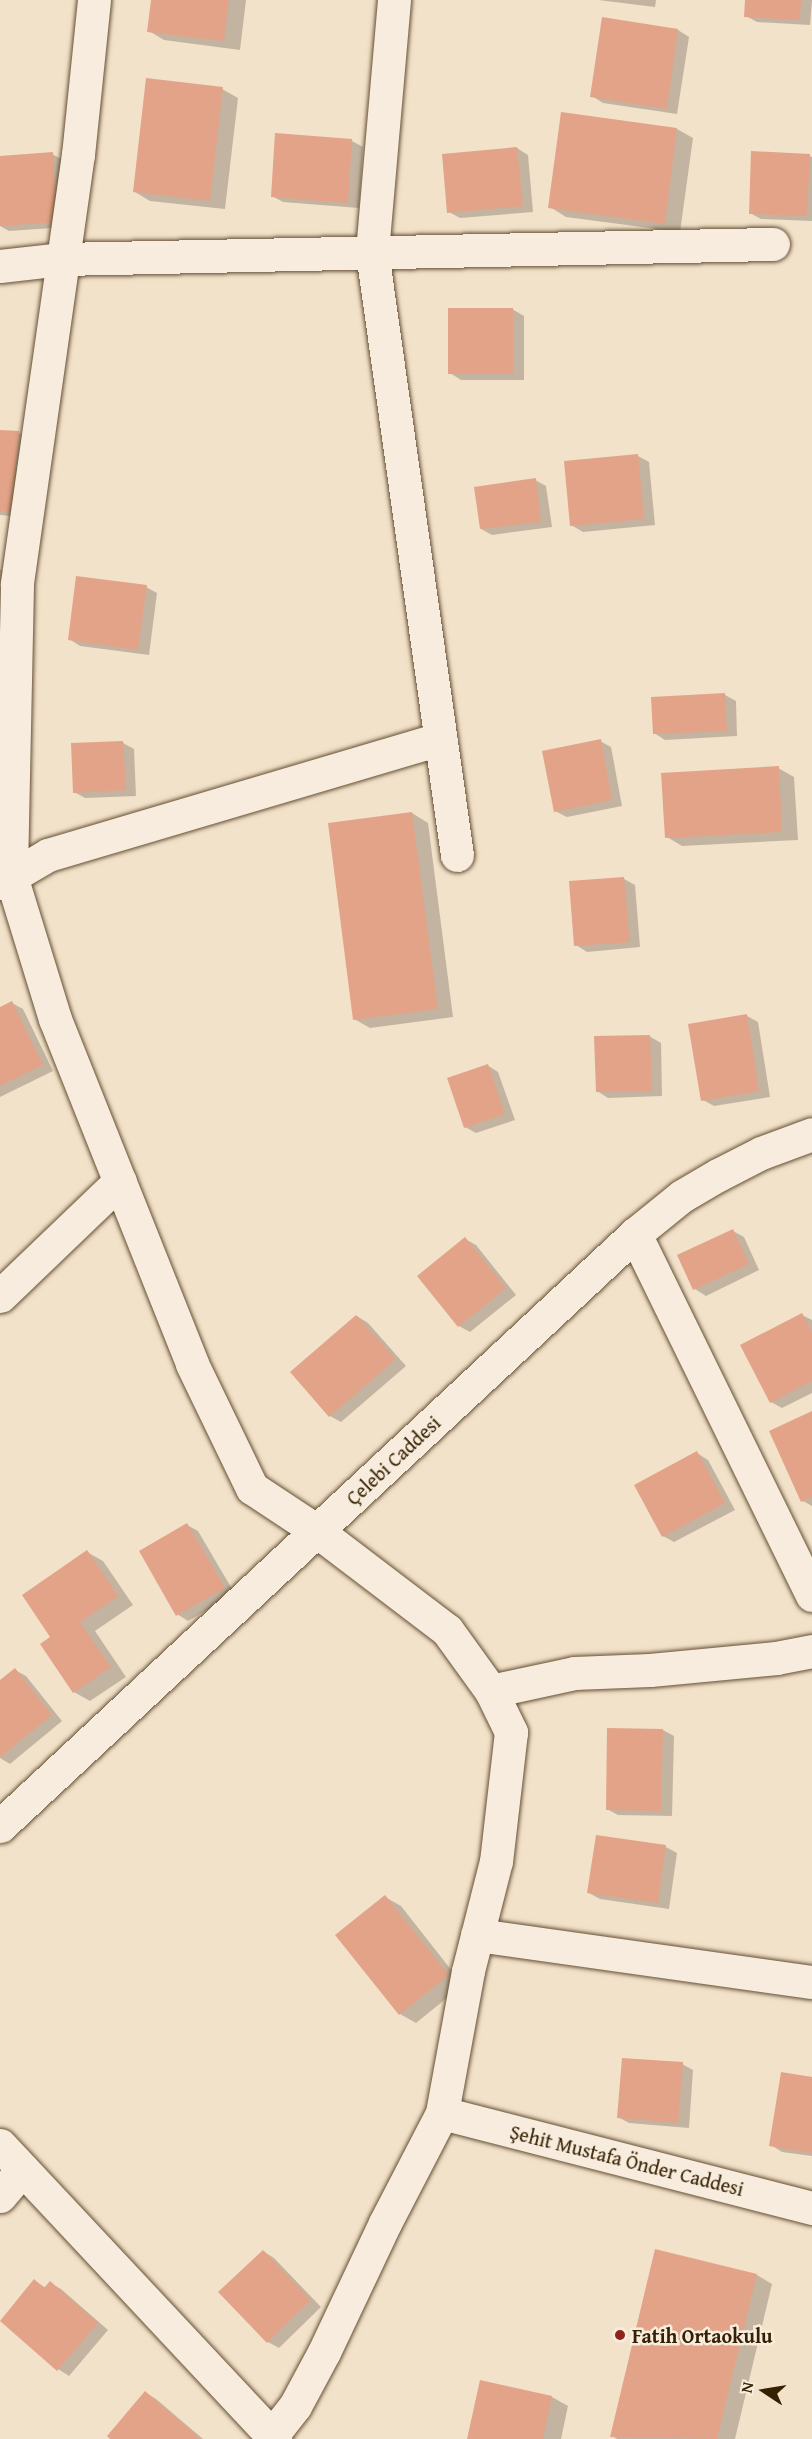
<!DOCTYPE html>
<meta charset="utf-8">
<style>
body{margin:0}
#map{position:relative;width:812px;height:2439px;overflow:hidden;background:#f3e2ca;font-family:"Gentium Book Plus",serif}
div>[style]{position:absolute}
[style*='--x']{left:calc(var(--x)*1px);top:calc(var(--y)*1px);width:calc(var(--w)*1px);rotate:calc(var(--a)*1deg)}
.shadow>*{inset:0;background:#0003}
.building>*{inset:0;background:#e3a388}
.roads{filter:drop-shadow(0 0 2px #645033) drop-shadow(0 0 2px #645033)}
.street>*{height:33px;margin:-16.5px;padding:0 16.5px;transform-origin:16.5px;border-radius:16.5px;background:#f7ecdd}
.secondary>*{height:33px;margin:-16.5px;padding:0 16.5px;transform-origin:16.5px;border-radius:16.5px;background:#f7ecdd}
.dots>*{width:16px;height:16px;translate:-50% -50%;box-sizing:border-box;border:3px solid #f7ecdd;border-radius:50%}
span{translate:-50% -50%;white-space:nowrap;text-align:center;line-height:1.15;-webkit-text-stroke:5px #f7ecdd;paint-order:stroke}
.street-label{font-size:20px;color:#352001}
.poi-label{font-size:20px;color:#352001;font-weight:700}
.left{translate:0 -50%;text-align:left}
.north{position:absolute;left:734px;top:2361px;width:60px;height:60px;-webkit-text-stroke:4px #f7ecdd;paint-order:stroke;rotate:282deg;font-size:16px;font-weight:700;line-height:24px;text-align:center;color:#352001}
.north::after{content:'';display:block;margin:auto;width:21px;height:27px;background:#352001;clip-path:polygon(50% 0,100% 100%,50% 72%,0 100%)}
</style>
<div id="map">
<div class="shadow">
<i style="clip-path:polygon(152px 0,246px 0,240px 50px,164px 40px,149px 31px)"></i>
<i style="clip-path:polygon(598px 0,656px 0,655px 7px)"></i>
<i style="clip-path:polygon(747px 0,812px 0,810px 25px,757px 22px,746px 16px)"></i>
<i style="clip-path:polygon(604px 19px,678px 30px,689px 37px,677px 114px,603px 103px,592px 96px)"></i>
<i style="clip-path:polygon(222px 89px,238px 98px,225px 209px,150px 201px,135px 192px)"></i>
<i style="clip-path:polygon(562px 114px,677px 129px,693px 138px,680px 232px,566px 217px,550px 207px)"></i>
<i style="clip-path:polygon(352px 141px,363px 147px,359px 208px,283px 202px,272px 196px)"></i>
<i style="clip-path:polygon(517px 148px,528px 155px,533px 212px,460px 218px,449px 212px)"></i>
<i style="clip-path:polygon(52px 154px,63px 160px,67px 227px,9px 231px,0 226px,0 157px)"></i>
<i style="clip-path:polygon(809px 156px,812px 157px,812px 221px,761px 219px,750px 213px)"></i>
<i style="clip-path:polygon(512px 309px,524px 316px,524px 380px,461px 380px,450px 373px)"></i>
<i style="clip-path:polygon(0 431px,18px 432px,29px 439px,23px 517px,0 515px)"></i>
<i style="clip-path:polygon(638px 456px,649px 462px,655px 525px,583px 532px,571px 525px)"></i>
<i style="clip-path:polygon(535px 480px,546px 486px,552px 527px,492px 535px,481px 529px)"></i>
<i style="clip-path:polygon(0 569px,8px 574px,0 646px)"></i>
<i style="clip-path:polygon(146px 587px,157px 593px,149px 655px,80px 646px,69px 639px)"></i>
<i style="clip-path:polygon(725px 695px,736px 701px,737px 736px,665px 740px,654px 733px)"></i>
<i style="clip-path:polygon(600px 741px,611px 747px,622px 806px,567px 817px,555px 811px)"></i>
<i style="clip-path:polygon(123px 743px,134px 749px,136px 796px,85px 798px,74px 792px)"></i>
<i style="clip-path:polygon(778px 768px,794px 777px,798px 840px,682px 846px,667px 837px)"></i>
<i style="clip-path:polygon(412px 813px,428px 823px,453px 1017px,370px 1028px,354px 1019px)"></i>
<i style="clip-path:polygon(624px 879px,635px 885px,640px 947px,587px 952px,576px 945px)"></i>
<i style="clip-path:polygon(12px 1003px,23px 1009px,53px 1071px,0 1097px,0 1008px)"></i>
<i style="clip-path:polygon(747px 1016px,758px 1022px,770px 1097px,714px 1106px,703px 1100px)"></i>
<i style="clip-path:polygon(649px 1036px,661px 1043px,662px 1096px,608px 1098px,597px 1091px)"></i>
<i style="clip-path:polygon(487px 1065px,498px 1072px,515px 1120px,476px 1133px,465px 1127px)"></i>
<i style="clip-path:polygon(733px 1231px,744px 1237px,759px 1270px,706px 1296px,695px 1289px,679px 1256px)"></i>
<i style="clip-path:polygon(465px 1239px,476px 1245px,516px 1295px,470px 1332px,459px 1326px)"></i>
<i style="clip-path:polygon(802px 1315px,812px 1320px,812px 1393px,782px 1408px,771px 1402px)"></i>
<i style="clip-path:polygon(357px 1316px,368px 1323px,406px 1366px,341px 1422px,330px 1416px)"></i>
<i style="clip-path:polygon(812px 1413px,812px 1506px,803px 1501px)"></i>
<i style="clip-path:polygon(697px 1453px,708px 1460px,735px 1510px,674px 1542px,663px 1536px)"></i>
<i style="clip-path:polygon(187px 1525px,198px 1531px,235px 1594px,188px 1621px,177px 1614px)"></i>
<i style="clip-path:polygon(87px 1552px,103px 1561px,133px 1605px,95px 1631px,126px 1677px,90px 1701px,74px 1692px,52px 1637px)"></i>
<i style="clip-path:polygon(15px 1670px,26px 1676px,62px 1721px,10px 1764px,0 1758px,0 1682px)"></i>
<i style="clip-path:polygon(663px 1730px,674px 1736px,672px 1816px,618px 1815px,607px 1809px)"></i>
<i style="clip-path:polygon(666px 1847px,677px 1853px,669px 1909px,600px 1899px,589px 1893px)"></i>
<i style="clip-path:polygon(385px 1897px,401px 1906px,463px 1985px,416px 2023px,400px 2014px)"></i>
<i style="clip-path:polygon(682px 2064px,693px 2070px,689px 2128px,629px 2123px,618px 2117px)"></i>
<i style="clip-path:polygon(812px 2078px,812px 2156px,782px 2152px,771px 2145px)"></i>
<i style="clip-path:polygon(263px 2251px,274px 2258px,321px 2307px,279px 2348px,268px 2342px)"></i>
<i style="clip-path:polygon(757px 2275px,772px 2284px,735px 2439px,617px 2439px,612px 2436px)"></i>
<i style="clip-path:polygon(35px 2281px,46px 2288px,50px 2283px,61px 2289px,108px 2330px,69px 2376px,58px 2369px)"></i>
<i style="clip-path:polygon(481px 2382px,552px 2397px,568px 2406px,561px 2439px,469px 2439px)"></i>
<i style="clip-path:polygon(146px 2393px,156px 2399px,203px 2439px,112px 2439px)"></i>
</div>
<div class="building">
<i style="clip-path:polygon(151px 0,229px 0,224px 41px,147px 32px)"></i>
<i style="clip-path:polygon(745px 0,801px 0,800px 20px,744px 17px)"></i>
<i style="clip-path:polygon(602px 17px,678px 29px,667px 109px,590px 97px)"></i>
<i style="clip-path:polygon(146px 78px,223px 87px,210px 201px,133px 192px)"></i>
<i style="clip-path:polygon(561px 112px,677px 128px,665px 224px,548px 208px)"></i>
<i style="clip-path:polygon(275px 133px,352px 139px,348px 203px,271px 197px)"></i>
<i style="clip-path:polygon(517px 147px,523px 206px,447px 213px,442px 154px)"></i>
<i style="clip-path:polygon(751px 151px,810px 154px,807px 216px,749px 214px)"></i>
<i style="clip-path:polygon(53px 152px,57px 222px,0 226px,0 156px)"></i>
<i style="clip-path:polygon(448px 308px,513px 308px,513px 374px,448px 374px)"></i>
<i style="clip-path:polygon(0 430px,19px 431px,12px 511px,0 511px)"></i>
<i style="clip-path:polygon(638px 454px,644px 519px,570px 526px,564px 461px)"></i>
<i style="clip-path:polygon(536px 478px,541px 522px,480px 529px,474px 487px)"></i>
<i style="clip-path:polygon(76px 576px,147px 585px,138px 650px,68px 640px)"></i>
<i style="clip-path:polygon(725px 693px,727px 731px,653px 734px,651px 697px)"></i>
<i style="clip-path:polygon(601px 739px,612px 800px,554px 812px,542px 751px)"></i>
<i style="clip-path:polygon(123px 741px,126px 790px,73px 793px,71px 743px)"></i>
<i style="clip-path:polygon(779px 766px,782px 832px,665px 838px,661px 773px)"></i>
<i style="clip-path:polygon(412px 812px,438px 1009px,353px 1020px,328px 823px)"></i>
<i style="clip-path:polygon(624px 877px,630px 942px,574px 946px,569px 881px)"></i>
<i style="clip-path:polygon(12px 1001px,43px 1065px,0 1086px,0 1007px)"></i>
<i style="clip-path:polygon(747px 1014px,759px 1091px,701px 1101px,688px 1024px)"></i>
<i style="clip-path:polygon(650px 1035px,652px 1091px,596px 1092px,594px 1036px)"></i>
<i style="clip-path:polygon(488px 1064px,505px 1114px,464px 1128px,447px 1078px)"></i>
<i style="clip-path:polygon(733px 1229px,749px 1264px,693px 1290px,677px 1255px)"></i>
<i style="clip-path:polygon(465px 1237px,506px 1288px,458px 1327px,417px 1276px)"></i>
<i style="clip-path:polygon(802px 1313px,812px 1332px,812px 1381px,770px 1403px,740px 1345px)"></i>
<i style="clip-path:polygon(356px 1315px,396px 1359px,329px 1417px,290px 1372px)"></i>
<i style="clip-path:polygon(812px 1411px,812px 1497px,801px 1502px,769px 1431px)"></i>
<i style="clip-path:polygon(697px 1451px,725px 1503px,662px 1537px,634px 1485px)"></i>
<i style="clip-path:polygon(187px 1523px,225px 1588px,176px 1616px,139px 1551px)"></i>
<i style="clip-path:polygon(87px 1550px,118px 1596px,80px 1622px,111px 1667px,73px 1693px,40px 1644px,50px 1637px,22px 1595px)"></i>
<i style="clip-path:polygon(15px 1668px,52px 1715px,0 1757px,0 1680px)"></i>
<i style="clip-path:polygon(607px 1728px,663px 1729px,661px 1811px,606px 1810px)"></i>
<i style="clip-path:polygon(596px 1835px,666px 1845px,658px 1903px,587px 1893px)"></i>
<i style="clip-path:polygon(385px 1895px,449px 1975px,399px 2015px,335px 1935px)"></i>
<i style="clip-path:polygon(622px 2058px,683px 2062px,678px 2123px,617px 2118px)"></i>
<i style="clip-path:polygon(781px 2072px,812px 2077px,812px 2153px,769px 2146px)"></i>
<i style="clip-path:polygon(655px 2249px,757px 2274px,717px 2439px,610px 2437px)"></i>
<i style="clip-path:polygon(263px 2250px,311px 2300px,267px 2343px,218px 2292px)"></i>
<i style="clip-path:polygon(34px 2279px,44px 2288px,50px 2281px,98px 2323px,57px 2371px,0 2321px)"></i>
<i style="clip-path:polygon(480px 2380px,552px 2396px,543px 2439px,467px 2439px)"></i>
<i style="clip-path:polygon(145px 2391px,201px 2439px,110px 2439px,107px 2436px)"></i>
</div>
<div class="roads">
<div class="street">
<i style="--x:94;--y:0;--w:155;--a:95.9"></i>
<i style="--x:78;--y:154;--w:435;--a:98.1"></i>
<i style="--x:17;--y:585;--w:291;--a:91.2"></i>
<i style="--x:11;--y:876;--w:150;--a:72.9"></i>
<i style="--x:55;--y:1019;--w:371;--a:68.3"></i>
<i style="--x:192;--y:1364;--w:138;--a:64.2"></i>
<i style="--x:252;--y:1488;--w:78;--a:33.5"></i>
<i style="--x:317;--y:1531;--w:163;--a:37.3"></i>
<i style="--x:447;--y:1630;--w:75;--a:54.2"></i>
<i style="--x:491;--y:1691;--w:46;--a:64"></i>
<i style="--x:511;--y:1732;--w:130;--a:96.6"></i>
<i style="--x:496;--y:1861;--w:114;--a:104.3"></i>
<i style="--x:468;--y:1971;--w:144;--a:100.4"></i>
<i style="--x:442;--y:2113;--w:124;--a:117.4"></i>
<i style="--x:385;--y:2223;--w:143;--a:115.3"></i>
<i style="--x:324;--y:2352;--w:61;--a:118.2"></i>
<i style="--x:295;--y:2406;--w:42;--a:128.2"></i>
<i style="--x:394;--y:0;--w:253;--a:95"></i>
<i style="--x:372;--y:252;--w:609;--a:81.98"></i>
<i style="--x:0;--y:266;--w:61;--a:-6.5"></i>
<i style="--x:61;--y:259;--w:712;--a:-1.21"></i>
<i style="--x:0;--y:883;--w:56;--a:-30.3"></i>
<i style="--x:48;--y:855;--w:409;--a:-16.5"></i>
<i style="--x:635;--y:1234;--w:402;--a:63.9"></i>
<i style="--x:0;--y:1296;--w:166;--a:-43.8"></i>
<i style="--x:491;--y:1691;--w:85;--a:-12.2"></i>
<i style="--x:574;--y:1673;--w:76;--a:-2.3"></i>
<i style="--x:650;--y:1670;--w:127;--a:-5.4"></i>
<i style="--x:776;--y:1658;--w:37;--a:-11"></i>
<i style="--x:477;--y:1935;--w:338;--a:8"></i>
<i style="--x:442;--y:2113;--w:382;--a:14.4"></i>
<i style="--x:0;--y:2145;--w:403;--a:46.9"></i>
<i style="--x:0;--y:2196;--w:35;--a:-50"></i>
</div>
<div class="secondary">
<i style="--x:0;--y:1826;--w:868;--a:-42.99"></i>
<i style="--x:635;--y:1234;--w:60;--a:-39"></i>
<i style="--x:682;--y:1196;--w:42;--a:-30.3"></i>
<i style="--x:718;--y:1175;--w:48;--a:-27.1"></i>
<i style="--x:761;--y:1153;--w:54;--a:-20.4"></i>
</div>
</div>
<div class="dots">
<i style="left:620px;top:2335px;background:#8f2418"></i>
</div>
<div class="street-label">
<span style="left:393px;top:1460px;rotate:-43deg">Çelebi Caddesi</span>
<span style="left:627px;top:2160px;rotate:14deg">Şehit Mustafa Önder Caddesi</span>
</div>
<div class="poi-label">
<span class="left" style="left:632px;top:2335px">Fatih Ortaokulu</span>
</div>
<div class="north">N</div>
</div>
